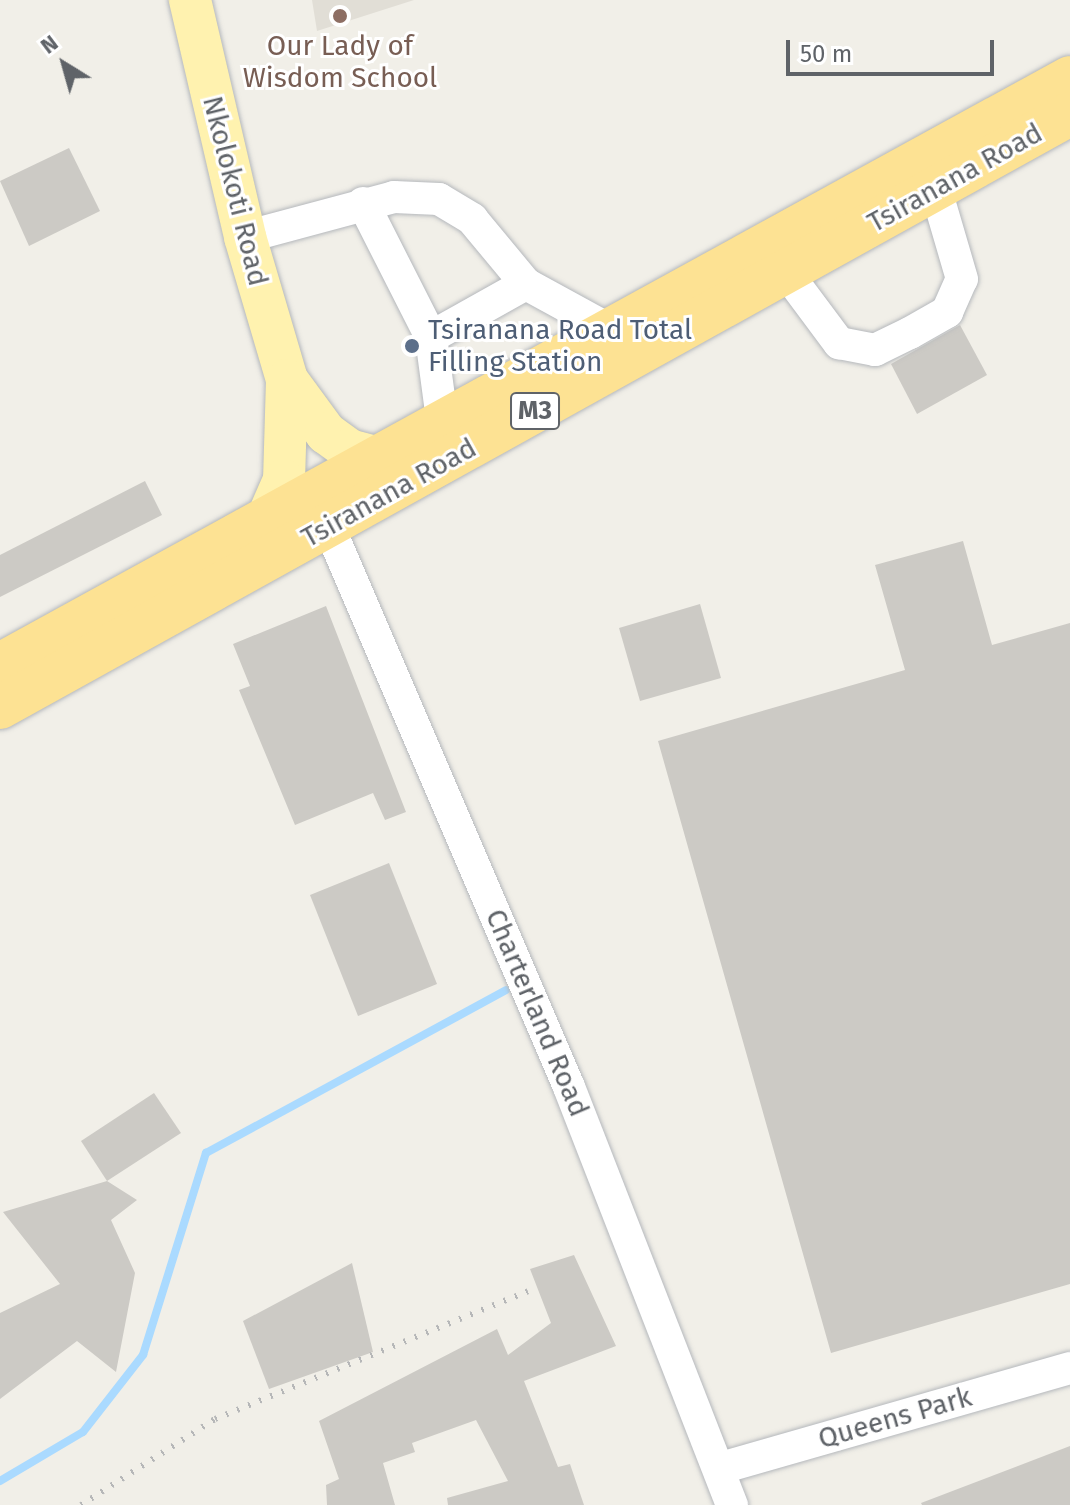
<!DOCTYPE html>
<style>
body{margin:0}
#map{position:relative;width:1070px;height:1505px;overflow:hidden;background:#f1efe8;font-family:"Fira Sans",sans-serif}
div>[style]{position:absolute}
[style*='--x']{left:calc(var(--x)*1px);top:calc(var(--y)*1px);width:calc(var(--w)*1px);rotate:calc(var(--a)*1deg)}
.education>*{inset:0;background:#e1ded6}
.stream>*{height:8px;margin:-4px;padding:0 4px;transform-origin:4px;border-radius:4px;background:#aadaff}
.building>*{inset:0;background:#cccac5}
.roads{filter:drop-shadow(0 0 2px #b5b8bc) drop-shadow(0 0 2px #b5b8bc)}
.minor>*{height:32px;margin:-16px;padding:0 16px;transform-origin:16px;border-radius:16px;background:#fff}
.major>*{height:42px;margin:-21px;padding:0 21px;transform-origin:21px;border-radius:21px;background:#fff2af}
.highway>*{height:44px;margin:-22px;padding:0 22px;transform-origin:22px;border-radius:22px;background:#fde293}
.rail>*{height:6px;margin-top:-3px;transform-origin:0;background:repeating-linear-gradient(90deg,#b6b7b8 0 2px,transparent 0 12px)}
.dots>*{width:22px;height:22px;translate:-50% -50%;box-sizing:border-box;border:4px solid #fff;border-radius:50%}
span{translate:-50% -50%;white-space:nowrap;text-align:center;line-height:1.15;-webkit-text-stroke:6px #fff;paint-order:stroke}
.shield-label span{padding:2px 6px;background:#fff;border:2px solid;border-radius:6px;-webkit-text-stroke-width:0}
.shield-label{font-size:26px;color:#5f6368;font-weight:700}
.education-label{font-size:28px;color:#785e54}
.street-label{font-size:28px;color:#5f6368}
.service-label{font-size:28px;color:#4e5e75}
.left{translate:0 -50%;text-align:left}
.north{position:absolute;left:24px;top:24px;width:80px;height:80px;-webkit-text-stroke:6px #fff;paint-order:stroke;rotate:323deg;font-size:22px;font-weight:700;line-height:32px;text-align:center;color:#5f6368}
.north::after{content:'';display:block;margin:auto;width:28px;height:36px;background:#5f6368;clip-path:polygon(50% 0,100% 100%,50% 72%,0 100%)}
.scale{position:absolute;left:786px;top:40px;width:208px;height:36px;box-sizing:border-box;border:4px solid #5f6368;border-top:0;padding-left:10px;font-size:24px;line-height:28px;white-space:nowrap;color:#5f6368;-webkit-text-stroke:6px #fff;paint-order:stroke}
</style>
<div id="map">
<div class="education">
<i style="clip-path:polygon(312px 0,414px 0,317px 31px)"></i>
</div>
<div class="stream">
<i style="--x:0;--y:1481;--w:96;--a:-30.6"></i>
<i style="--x:83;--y:1432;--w:98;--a:-52.1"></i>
<i style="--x:143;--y:1355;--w:212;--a:-72.7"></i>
<i style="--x:206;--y:1153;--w:341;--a:-28.5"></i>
</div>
<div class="building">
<i style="clip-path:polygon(69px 148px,100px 211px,29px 246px,0 181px)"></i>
<i style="clip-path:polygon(960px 325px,987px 375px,917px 414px,891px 364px)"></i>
<i style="clip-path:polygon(145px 481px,162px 515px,0 597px,0 555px)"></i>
<i style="clip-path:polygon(963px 541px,992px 645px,1070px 623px,1070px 1284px,831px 1353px,658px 741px,905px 670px,875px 565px)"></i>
<i style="clip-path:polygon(700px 604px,721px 678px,640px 701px,619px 628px)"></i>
<i style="clip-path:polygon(326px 606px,406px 812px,385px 820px,373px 793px,295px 825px,239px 690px,250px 686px,233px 644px)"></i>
<i style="clip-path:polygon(389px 863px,437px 984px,358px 1016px,310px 895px)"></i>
<i style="clip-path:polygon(154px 1093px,181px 1133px,107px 1181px,81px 1141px)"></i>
<i style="clip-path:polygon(107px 1181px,137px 1200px,111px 1220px,135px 1273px,116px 1372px,77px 1341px,0 1399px,0 1313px,60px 1284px,3px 1212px)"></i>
<i style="clip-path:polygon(574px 1255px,616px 1346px,524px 1381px,558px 1467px,570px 1464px,584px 1505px,448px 1505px,447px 1498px,508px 1481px,476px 1420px,412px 1443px,415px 1452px,383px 1463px,395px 1505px,327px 1505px,326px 1485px,339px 1479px,319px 1421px,497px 1329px,508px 1355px,551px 1323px,530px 1269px)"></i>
<i style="clip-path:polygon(352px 1263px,373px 1352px,269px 1389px,243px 1321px)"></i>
<i style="clip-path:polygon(1070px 1446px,1070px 1505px,922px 1505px,921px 1503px)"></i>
</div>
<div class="roads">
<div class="minor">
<i style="--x:363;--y:203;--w:150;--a:63.1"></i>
<i style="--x:431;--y:337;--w:91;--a:82.4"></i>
<i style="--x:245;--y:237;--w:154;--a:-15"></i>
<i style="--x:394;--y:197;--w:45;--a:2.5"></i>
<i style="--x:439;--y:199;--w:39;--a:31"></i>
<i style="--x:472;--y:219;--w:85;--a:50.3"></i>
<i style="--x:526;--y:284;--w:98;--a:28.7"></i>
<i style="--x:786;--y:272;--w:89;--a:53.3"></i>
<i style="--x:839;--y:343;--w:37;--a:11"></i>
<i style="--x:875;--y:350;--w:39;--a:-26"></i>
<i style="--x:910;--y:333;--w:43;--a:-29.6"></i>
<i style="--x:947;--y:312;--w:36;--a:-66"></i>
<i style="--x:962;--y:279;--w:93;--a:-106.3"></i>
<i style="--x:431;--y:337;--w:109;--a:-29.2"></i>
<i style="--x:329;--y:527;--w:609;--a:66.8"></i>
<i style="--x:569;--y:1087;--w:449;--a:68.7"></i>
<i style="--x:721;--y:1468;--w:363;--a:-16"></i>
</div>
<div class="major">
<i style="--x:190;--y:0;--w:243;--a:76.9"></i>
<i style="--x:245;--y:237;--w:149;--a:73.6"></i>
<i style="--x:287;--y:380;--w:100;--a:91.7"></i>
<i style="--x:284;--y:480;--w:43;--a:113.6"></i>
<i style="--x:287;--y:380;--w:66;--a:53.7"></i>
<i style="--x:326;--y:433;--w:29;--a:36"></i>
<i style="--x:349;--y:450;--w:38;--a:15"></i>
</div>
<div class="highway">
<i style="--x:0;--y:665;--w:1220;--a:-28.75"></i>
<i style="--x:0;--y:707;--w:1223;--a:-29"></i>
</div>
</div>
<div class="rail">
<i style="--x:81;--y:1505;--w:159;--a:-32.7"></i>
<i style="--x:215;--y:1419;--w:338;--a:-22.2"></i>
</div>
<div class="dots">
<i style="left:340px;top:16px;background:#8d6e63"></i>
<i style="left:412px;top:346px;background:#5c6f8a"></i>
</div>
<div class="shield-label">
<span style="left:535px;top:411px">M3</span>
</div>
<div class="education-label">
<span style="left:340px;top:62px">Our Lady of<br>Wisdom School</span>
</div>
<div class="street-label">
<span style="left:955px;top:178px;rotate:-29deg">Tsiranana Road</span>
<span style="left:235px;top:191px;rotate:76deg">Nkolokoti Road</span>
<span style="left:389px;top:493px;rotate:-29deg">Tsiranana Road</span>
<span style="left:537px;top:1013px;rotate:67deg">Charterland Road</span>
<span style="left:895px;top:1418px;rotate:-16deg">Queens Park</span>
</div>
<div class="service-label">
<span class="left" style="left:428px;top:346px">Tsiranana Road Total<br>Filling Station</span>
</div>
<div class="north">N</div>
<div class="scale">50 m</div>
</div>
